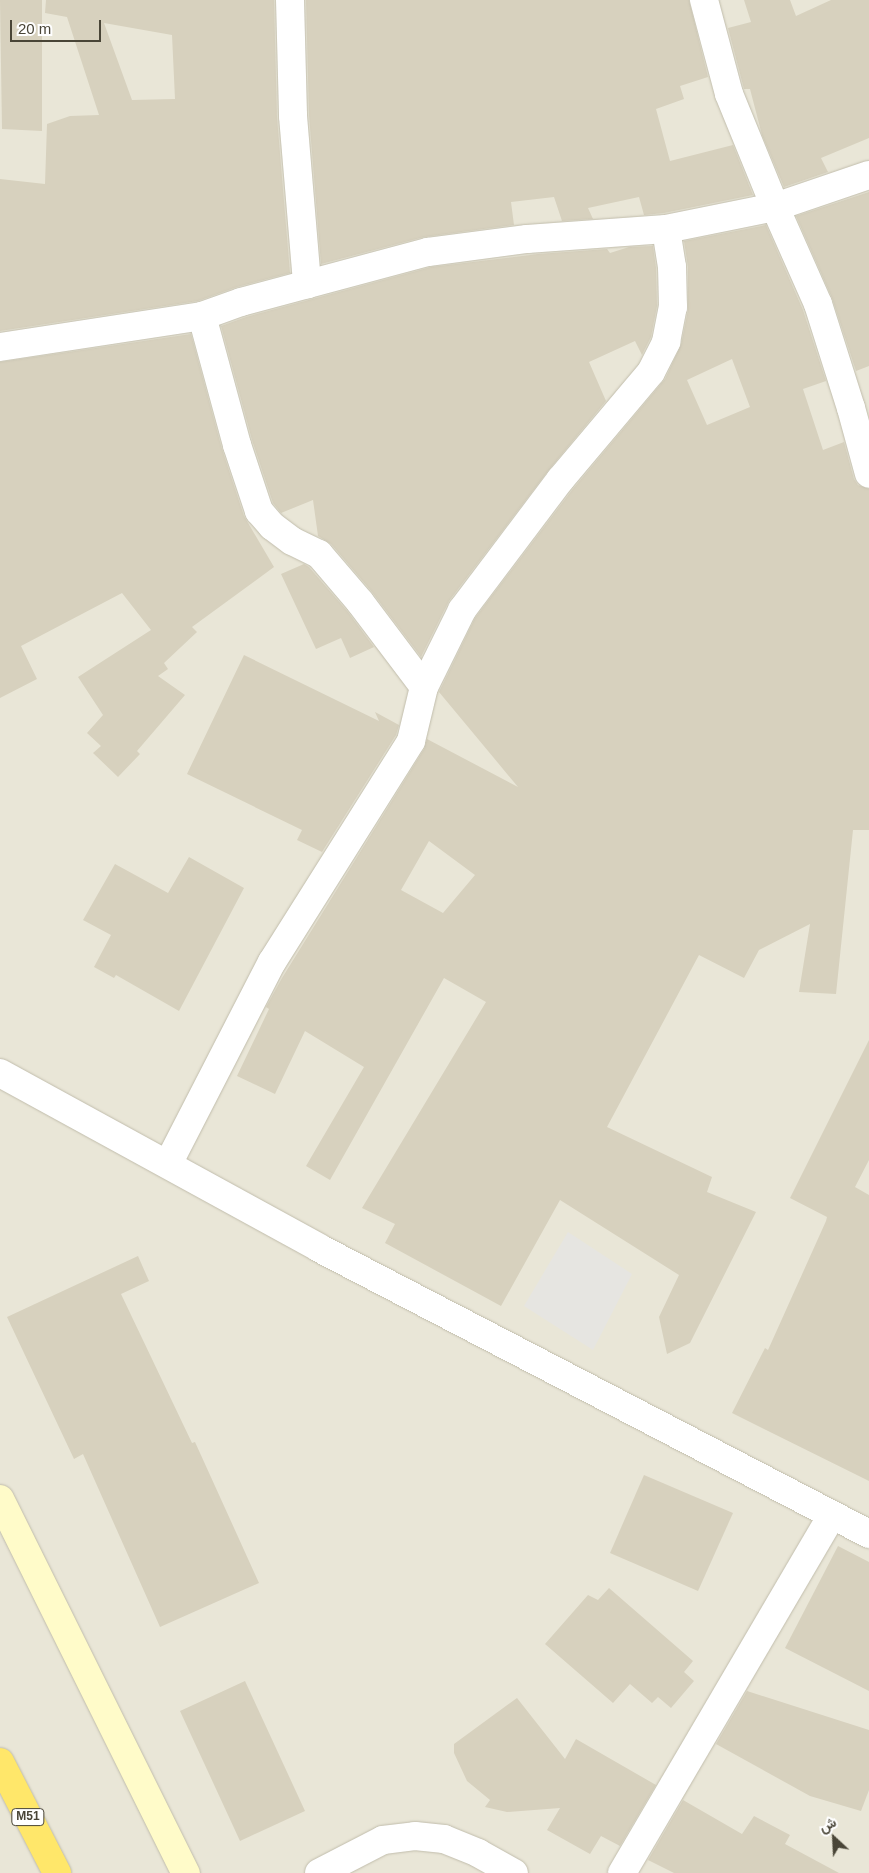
<!DOCTYPE html>
<meta charset="utf-8">
<style>
body{margin:0}
#map{position:relative;width:869px;height:1873px;overflow:hidden;background:#f5f3e9;font-family:Helvetica,Vazirmatn,sans-serif}
div>[style]{position:absolute}
[style*='--x']{left:calc(var(--x)*1px);top:calc(var(--y)*1px);width:calc(var(--w)*1px);rotate:calc(var(--a)*1deg)}
.residential>*{inset:0;background:#e9e6d7}
.parking>*{inset:0;background:#e6e5e1}
.building>*{inset:0;background:#d7d1be}
.roads{filter:drop-shadow(0 0 1px #c1bdac) drop-shadow(0 0 1px #c1bdac)}
.street>*{height:28px;margin:-14px;padding:0 14px;transform-origin:14px;border-radius:14px;background:#fff}
.secondary>*{height:28px;margin:-14px;padding:0 14px;transform-origin:14px;border-radius:14px;background:#fffbc9}
.highway>*{height:28px;margin:-14px;padding:0 14px;transform-origin:14px;border-radius:14px;background:#ffe76a}
span{translate:-50% -50%;white-space:nowrap;text-align:center;line-height:1.15;-webkit-text-stroke:4.5px #fff;paint-order:stroke}
.shield-label span{padding:1px 4px;background:#fff;border:1px solid;border-radius:4px;-webkit-text-stroke-width:0}
.shield-label{font-size:12px;color:#494537;font-weight:700}
.north{position:absolute;left:809px;top:1813px;width:50px;height:50px;-webkit-text-stroke:4px #fff;paint-order:stroke;rotate:335deg;font-size:14px;font-weight:700;line-height:20px;text-align:center;color:#494537}
.north::after{content:'';display:block;margin:auto;width:18px;height:22px;background:#494537;clip-path:polygon(50% 0,100% 100%,50% 72%,0 100%)}
.scale{position:absolute;left:10px;top:20px;width:91px;height:22px;box-sizing:border-box;border:2px solid #494537;border-top:0;padding-left:6px;font-size:15px;line-height:18px;white-space:nowrap;color:#494537;-webkit-text-stroke:4px #fff;paint-order:stroke}
</style>
<div id="map">
<div class="residential">
<i style="clip-path:polygon(0 0,869px 0,869px 1873px,0 1873px)"></i>
</div>
<div class="parking">
<i style="clip-path:polygon(568px 1232px,632px 1274px,593px 1350px,524px 1306px)"></i>
</div>
<div class="building">
<i style="clip-path:polygon(0 0,42px 0,42px 131px,2px 129px)"></i>
<i style="clip-path:polygon(evenodd,46px 0,274px 0,277px 117px,290px 273px,237px 287px,198px 301px,0 331px,0 179px,45px 184px,47px 124px,70px 116px,99px 115px,67px 17px,45px 13px,46px 0,104px 23px,172px 35px,175px 99px,132px 100px,104px 23px)"></i>
<i style="clip-path:polygon(306px 0,689px 0,708px 77px,680px 86px,684px 99px,656px 109px,670px 161px,733px 145px,753px 195px,664px 213px,644px 215px,639px 197px,588px 208px,593px 219px,562px 221px,554px 197px,511px 202px,514px 225px,424px 237px,321px 264px,309px 115px)"></i>
<i style="clip-path:polygon(744px 0,790px 0,796px 16px,831px 0,869px 0,869px 138px,821px 158px,828px 172px,784px 187px,762px 135px,750px 89px,744px 89px,728px 28px,751px 22px)"></i>
<i style="clip-path:polygon(869px 192px,869px 366px,856px 371px,832px 298px,796px 216px)"></i>
<i style="clip-path:polygon(evenodd,766px 225px,803px 310px,826px 381px,803px 389px,823px 450px,844px 442px,854px 479px,858px 485px,869px 489px,869px 830px,853px 830px,836px 994px,799px 992px,810px 924px,759px 950px,744px 978px,699px 955px,607px 1127px,712px 1177px,707px 1192px,756px 1212px,690px 1343px,667px 1354px,659px 1317px,679px 1275px,560px 1200px,501px 1306px,385px 1243px,395px 1224px,362px 1208px,486px 1002px,444px 978px,330px 1180px,306px 1166px,364px 1067px,305px 1031px,275px 1094px,237px 1076px,269px 1009px,266px 1007px,282px 978px,424px 749px,427px 739px,518px 787px,439px 692px,475px 618px,572px 490px,665px 379px,681px 345px,688px 310px,688px 267px,684px 241px,766px 225px,732px 359px,750px 407px,707px 425px,687px 380px,732px 359px,766px 225px,429px 841px,475px 875px,443px 913px,401px 890px,429px 841px)"></i>
<i style="clip-path:polygon(653px 246px,656px 268px,657px 306px,651px 337px,642px 355px,635px 341px,589px 362px,606px 401px,548px 471px,449px 601px,421px 657px,372px 592px,331px 544px,318px 536px,313px 500px,281px 513px,273px 503px,252px 440px,221px 326px,246px 317px,431px 267px,538px 254px,607px 249px,610px 253px,629px 247px)"></i>
<i style="clip-path:polygon(191px 334px,222px 449px,244px 516px,274px 567px,192px 627px,197px 632px,164px 663px,168px 669px,158px 676px,185px 695px,137px 751px,140px 754px,118px 777px,93px 753px,101px 746px,87px 733px,103px 715px,78px 677px,151px 630px,122px 593px,21px 646px,37px 679px,0 698px,0 362px)"></i>
<i style="clip-path:polygon(304px 564px,309px 567px,348px 612px,374px 647px,350px 658px,341px 638px,316px 649px,281px 574px)"></i>
<i style="clip-path:polygon(244px 655px,379px 721px,375px 712px,399px 725px,396px 735px,322px 852px,297px 840px,302px 830px,187px 774px)"></i>
<i style="clip-path:polygon(189px 857px,244px 888px,179px 1011px,116px 975px,114px 978px,94px 967px,111px 935px,83px 920px,115px 864px,168px 893px)"></i>
<i style="clip-path:polygon(869px 1040px,869px 1160px,855px 1187px,869px 1195px,869px 1481px,732px 1413px,765px 1348px,768px 1350px,826px 1221px,827px 1217px,790px 1198px)"></i>
<i style="clip-path:polygon(138px 1256px,149px 1281px,121px 1294px,192px 1443px,195px 1442px,259px 1583px,160px 1627px,83px 1454px,74px 1459px,7px 1317px)"></i>
<i style="clip-path:polygon(644px 1475px,733px 1513px,698px 1591px,610px 1553px)"></i>
<i style="clip-path:polygon(838px 1546px,869px 1562px,869px 1691px,785px 1648px)"></i>
<i style="clip-path:polygon(609px 1588px,693px 1661px,684px 1672px,694px 1681px,671px 1708px,658px 1697px,652px 1703px,630px 1684px,613px 1703px,545px 1644px,588px 1595px,598px 1600px)"></i>
<i style="clip-path:polygon(245px 1681px,305px 1811px,240px 1841px,180px 1711px)"></i>
<i style="clip-path:polygon(747px 1691px,869px 1730px,869px 1790px,861px 1811px,810px 1796px,716px 1744px)"></i>
<i style="clip-path:polygon(517px 1698px,565px 1759px,576px 1739px,656px 1785px,620px 1846px,601px 1836px,590px 1854px,547px 1830px,560px 1808px,507px 1812px,485px 1807px,490px 1800px,467px 1781px,454px 1753px,454px 1744px)"></i>
<i style="clip-path:polygon(683px 1800px,742px 1834px,754px 1816px,790px 1835px,785px 1844px,839px 1873px,674px 1873px,648px 1860px)"></i>
</div>
<div class="roads">
<div class="street">
<i style="--x:290;--y:0;--w:116;--a:88.5"></i>
<i style="--x:293;--y:116;--w:169;--a:85.2"></i>
<i style="--x:704;--y:0;--w:97;--a:75.1"></i>
<i style="--x:729;--y:94;--w:122;--a:67.8"></i>
<i style="--x:775;--y:207;--w:106;--a:66.1"></i>
<i style="--x:818;--y:304;--w:109;--a:72.4"></i>
<i style="--x:851;--y:408;--w:68;--a:74.7"></i>
<i style="--x:202;--y:316;--w:134;--a:74.8"></i>
<i style="--x:237;--y:445;--w:70;--a:71.6"></i>
<i style="--x:259;--y:511;--w:20;--a:49"></i>
<i style="--x:272;--y:526;--w:25;--a:37"></i>
<i style="--x:292;--y:541;--w:30;--a:26"></i>
<i style="--x:319;--y:554;--w:63;--a:49.5"></i>
<i style="--x:360;--y:602;--w:106;--a:53"></i>
<i style="--x:0;--y:347;--w:204;--a:-8.7"></i>
<i style="--x:202;--y:316;--w:41;--a:-19.7"></i>
<i style="--x:241;--y:302;--w:194;--a:-15"></i>
<i style="--x:428;--y:252;--w:100;--a:-7.5"></i>
<i style="--x:527;--y:239;--w:139;--a:-4.1"></i>
<i style="--x:666;--y:229;--w:111;--a:-11.4"></i>
<i style="--x:775;--y:207;--w:99;--a:-18.8"></i>
<i style="--x:0;--y:1073;--w:364;--a:28.7"></i>
<i style="--x:319;--y:1248;--w:620;--a:27.47"></i>
<i style="--x:168;--y:1164;--w:227;--a:-62.8"></i>
<i style="--x:272;--y:962;--w:261;--a:-57.8"></i>
<i style="--x:411;--y:741;--w:56;--a:-76.5"></i>
<i style="--x:424;--y:687;--w:86;--a:-63.7"></i>
<i style="--x:462;--y:610;--w:163;--a:-53"></i>
<i style="--x:560;--y:480;--w:141;--a:-49.9"></i>
<i style="--x:651;--y:372;--w:34;--a:-63"></i>
<i style="--x:666;--y:342;--w:36;--a:-79"></i>
<i style="--x:673;--y:307;--w:40;--a:-91.4"></i>
<i style="--x:672;--y:267;--w:38;--a:-99"></i>
<i style="--x:319;--y:1873;--w:72;--a:-27.3"></i>
<i style="--x:383;--y:1840;--w:32;--a:-7"></i>
<i style="--x:415;--y:1836;--w:29;--a:6"></i>
<i style="--x:444;--y:1839;--w:37;--a:22"></i>
<i style="--x:478;--y:1853;--w:41;--a:29.1"></i>
<i style="--x:622;--y:1873;--w:415;--a:-59.6"></i>
</div>
<div class="secondary">
<i style="--x:0;--y:1499;--w:418;--a:63.6"></i>
</div>
<div class="highway">
<i style="--x:0;--y:1762;--w:125;--a:62.8"></i>
</div>
</div>
<div class="shield-label">
<span style="left:28px;top:1817px">M51</span>
</div>
<div class="north">ش</div>
<div class="scale">20 m</div>
</div>
